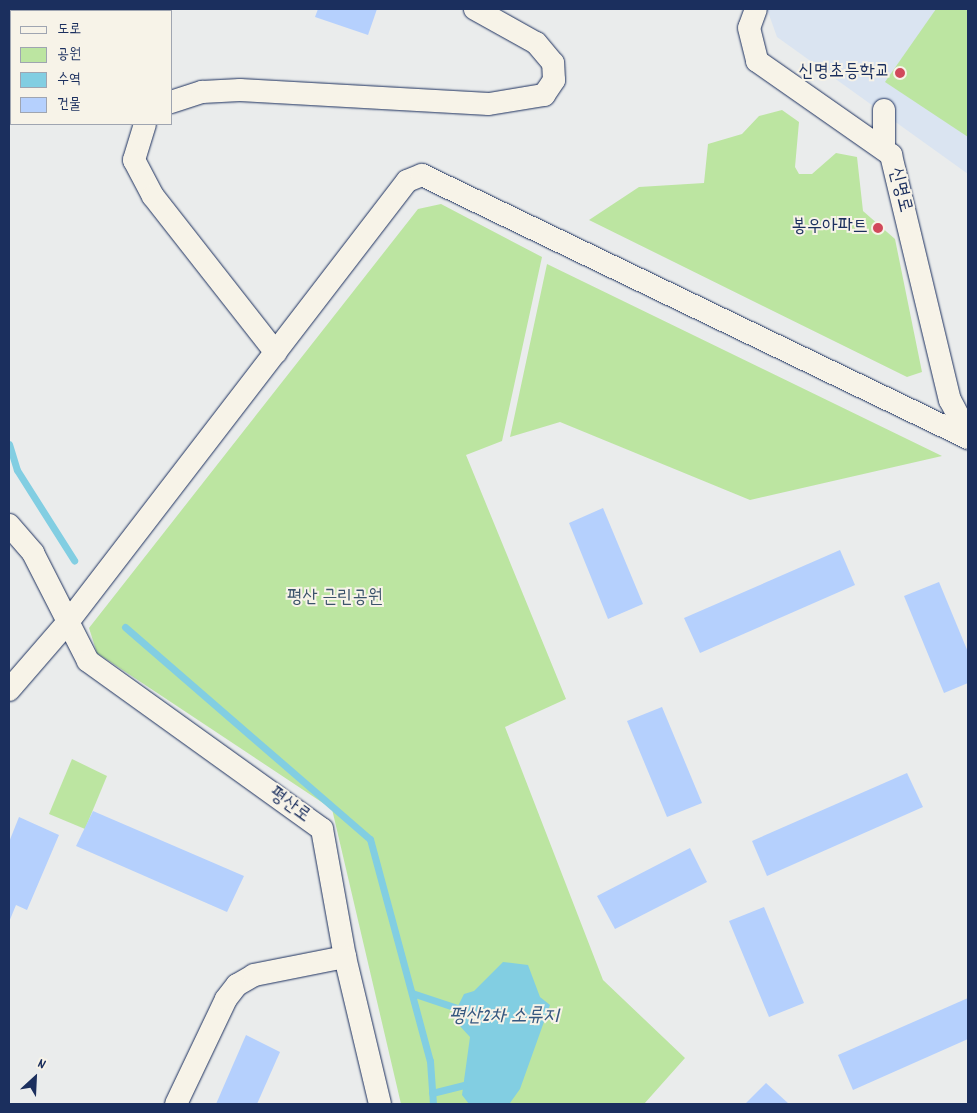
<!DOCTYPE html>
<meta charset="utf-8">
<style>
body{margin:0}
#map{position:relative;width:977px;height:1113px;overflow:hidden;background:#eaecec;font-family:Dekko,"Poor Story",sans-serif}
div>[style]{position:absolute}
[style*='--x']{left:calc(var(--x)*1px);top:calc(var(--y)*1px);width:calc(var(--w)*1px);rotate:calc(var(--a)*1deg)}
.built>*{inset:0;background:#dae4f1}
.green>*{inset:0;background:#bce5a1}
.water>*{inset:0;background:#82cee2}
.stream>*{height:7px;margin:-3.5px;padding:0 3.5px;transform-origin:3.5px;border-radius:3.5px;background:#82cee2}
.building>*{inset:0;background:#b5d0fd}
.roads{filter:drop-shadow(0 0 1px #1b2f5e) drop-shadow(0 0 1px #1b2f5e)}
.minor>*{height:22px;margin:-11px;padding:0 11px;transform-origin:11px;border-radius:11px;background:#f7f3e8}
.dots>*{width:14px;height:14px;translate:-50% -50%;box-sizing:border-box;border:2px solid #f7f3e8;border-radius:50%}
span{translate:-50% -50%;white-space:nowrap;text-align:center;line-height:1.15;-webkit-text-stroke:4px #f7f3e8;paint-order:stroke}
.poi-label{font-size:19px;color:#1b2f5e}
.right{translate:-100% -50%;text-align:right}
.street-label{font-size:19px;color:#1b2f5e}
.park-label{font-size:19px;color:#3b536b}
.water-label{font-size:20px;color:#35577f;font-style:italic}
.frame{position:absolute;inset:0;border:10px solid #1b2f5e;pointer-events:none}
.legend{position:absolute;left:10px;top:10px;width:162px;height:115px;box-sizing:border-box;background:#f7f3e8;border:1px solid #9fa5b1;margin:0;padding:6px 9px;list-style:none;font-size:15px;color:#1b2f5e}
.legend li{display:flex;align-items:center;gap:10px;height:25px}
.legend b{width:25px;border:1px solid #9fa5b1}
.north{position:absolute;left:10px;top:1053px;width:50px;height:50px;-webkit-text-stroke:4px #f7f3e8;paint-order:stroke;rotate:25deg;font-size:14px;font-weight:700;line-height:20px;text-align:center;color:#1b2f5e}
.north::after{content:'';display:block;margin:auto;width:18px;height:22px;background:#1b2f5e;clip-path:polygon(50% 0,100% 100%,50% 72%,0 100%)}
</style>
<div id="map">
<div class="built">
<i style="clip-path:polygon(767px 9px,968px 9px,968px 174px,777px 37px)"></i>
</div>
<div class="green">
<i style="clip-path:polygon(936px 9px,968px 9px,968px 137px,885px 82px)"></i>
<i style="clip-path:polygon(782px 110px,799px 122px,795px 167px,799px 174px,812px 174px,836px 153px,857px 157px,863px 211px,895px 239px,922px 372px,907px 377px,589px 220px,639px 187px,704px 183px,708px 144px,742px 134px,759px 116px)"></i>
<i style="clip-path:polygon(441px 204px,542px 257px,502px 441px,466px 455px,566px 699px,505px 727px,603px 980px,685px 1058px,644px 1104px,401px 1104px,332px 809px,97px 653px,89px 628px,418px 209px)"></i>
<i style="clip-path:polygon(547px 264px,942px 456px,750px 500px,560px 422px,510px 437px)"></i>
<i style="clip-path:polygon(72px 759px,107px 776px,85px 829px,49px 814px)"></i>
</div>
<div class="water">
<i style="clip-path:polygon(503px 962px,528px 965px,540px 997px,550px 1005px,520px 1089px,510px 1103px,469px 1104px,462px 1095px,470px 1037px,458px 1024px,457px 1008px,464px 994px,474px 991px)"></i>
</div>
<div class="stream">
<i style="--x:9;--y:444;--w:27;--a:73"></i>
<i style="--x:17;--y:470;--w:107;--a:57.7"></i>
<i style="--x:125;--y:627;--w:324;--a:40.9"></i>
<i style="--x:370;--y:839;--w:230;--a:74.9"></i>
<i style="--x:430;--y:1061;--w:43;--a:86"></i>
<i style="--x:412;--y:993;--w:47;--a:18.4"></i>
<i style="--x:432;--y:1093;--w:33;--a:-14"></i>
</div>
<div class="building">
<i style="clip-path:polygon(318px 9px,377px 9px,368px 35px,315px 17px)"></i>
<i style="clip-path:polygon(603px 508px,643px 604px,608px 619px,569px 523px)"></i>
<i style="clip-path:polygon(840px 550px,855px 585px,700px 653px,684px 618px)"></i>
<i style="clip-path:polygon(939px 582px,968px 652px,968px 683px,944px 693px,904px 596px)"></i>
<i style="clip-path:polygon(662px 707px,702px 803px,667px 817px,627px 721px)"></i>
<i style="clip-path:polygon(907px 773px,923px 807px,767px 876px,752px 841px)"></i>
<i style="clip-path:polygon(93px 811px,244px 876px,227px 912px,76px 846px)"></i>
<i style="clip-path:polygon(19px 817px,59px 835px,27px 910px,16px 905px,9px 922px,9px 842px)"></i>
<i style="clip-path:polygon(690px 848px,707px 882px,615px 929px,597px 896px)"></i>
<i style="clip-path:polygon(764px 907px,804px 1003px,769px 1017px,729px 921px)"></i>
<i style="clip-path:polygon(968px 998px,968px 1039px,853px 1090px,838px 1055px)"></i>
<i style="clip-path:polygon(246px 1035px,280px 1052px,257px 1104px,216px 1104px)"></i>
<i style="clip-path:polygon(766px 1083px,789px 1104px,745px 1104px)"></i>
</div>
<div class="roads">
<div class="minor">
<i style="--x:756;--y:9;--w:20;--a:110"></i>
<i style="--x:749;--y:28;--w:34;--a:76"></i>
<i style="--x:757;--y:61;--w:164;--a:35"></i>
<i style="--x:891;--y:155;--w:252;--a:76.5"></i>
<i style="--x:950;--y:400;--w:38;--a:62"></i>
<i style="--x:171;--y:102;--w:33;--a:-18"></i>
<i style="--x:202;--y:92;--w:38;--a:-3"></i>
<i style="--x:240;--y:90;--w:249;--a:3.2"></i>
<i style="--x:489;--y:104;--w:56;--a:-9.3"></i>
<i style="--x:544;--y:95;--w:18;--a:-56"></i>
<i style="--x:554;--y:80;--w:17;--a:-93"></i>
<i style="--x:553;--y:63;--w:26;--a:-130"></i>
<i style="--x:536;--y:43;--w:70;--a:-150.9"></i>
<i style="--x:145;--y:124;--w:38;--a:107"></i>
<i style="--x:134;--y:160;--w:41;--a:62.2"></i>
<i style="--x:153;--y:196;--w:199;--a:51.9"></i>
<i style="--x:884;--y:149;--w:39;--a:-90"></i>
<i style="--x:9;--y:525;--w:37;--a:49"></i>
<i style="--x:33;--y:553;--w:121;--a:63"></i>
<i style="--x:88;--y:661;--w:288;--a:35.7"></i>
<i style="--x:322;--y:829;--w:130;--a:79.8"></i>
<i style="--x:345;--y:957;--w:151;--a:76.6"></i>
<i style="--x:9;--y:690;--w:90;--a:-49.1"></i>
<i style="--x:68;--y:622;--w:556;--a:-52.45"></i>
<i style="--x:407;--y:181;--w:16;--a:-22"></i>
<i style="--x:422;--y:175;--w:606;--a:25.72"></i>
<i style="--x:176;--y:1104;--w:116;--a:-64.5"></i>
<i style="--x:226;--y:999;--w:18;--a:-52"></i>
<i style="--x:237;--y:985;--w:20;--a:-30"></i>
<i style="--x:254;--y:975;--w:93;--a:-11.2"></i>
</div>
</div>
<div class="dots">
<i style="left:900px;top:73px;background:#d1495b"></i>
<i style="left:878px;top:228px;background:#d1495b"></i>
</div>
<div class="poi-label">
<span class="right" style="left:890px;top:73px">신명초등학교</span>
<span class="right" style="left:868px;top:228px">봉우아파트</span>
</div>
<div class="street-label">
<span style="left:899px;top:190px;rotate:76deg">신명로</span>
<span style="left:289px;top:806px;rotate:36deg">평산로</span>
</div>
<div class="park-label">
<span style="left:335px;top:599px">평산 근린공원</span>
</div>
<div class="water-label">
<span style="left:504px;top:1017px">평산2차 소류지</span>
</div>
<div class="frame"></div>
<ul class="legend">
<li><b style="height:6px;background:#f7f3e8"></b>도로</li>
<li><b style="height:14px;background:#bce5a1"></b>공원</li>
<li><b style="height:14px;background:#82cee2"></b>수역</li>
<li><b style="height:14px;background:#b5d0fd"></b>건물</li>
</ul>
<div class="north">N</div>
</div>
